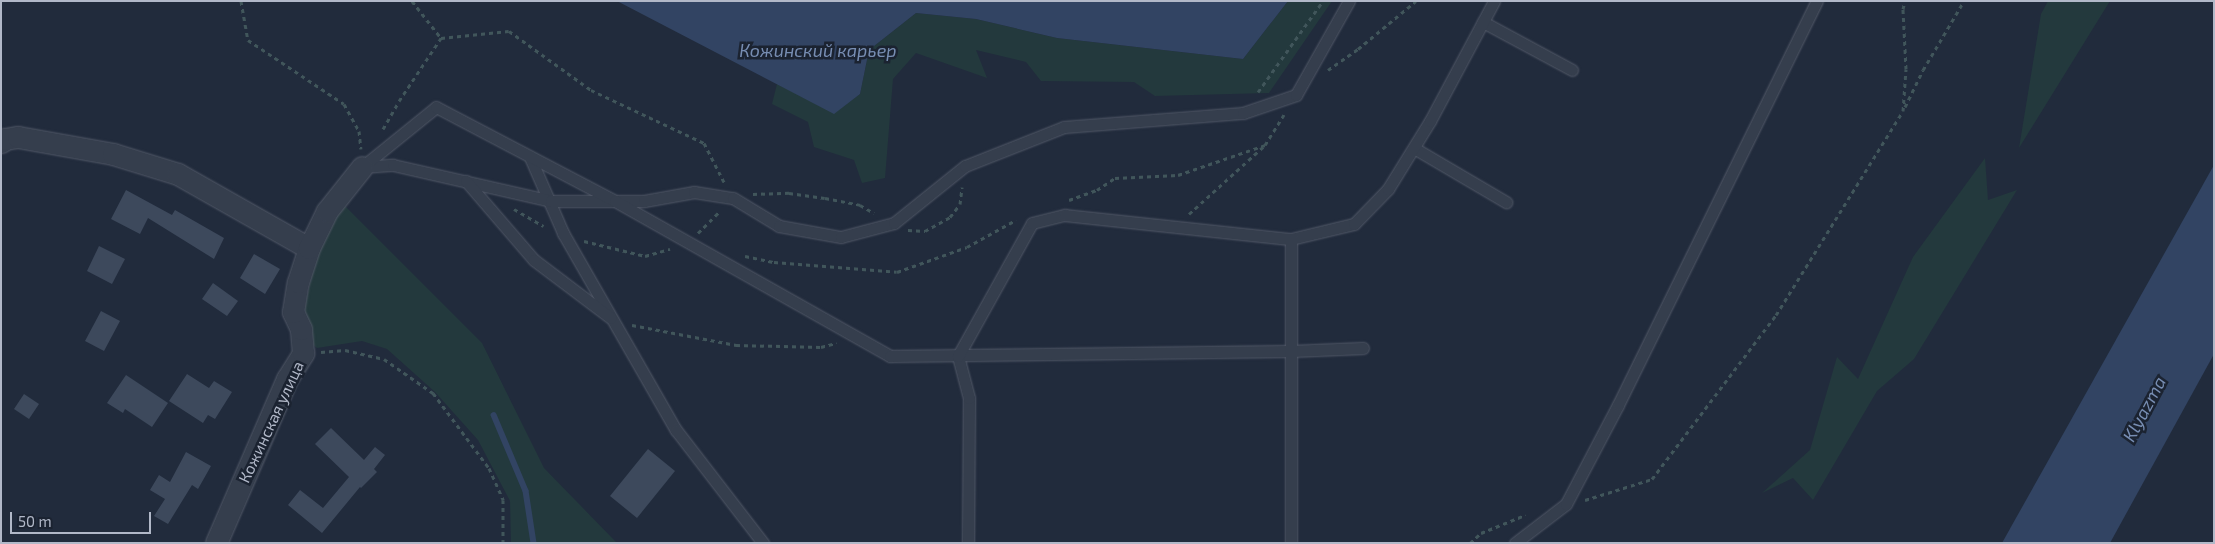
<!DOCTYPE html>
<meta charset="utf-8">
<style>
body{margin:0}
#map{position:relative;width:2215px;height:544px;overflow:hidden;background:#212b3c;font-family:"Exo 2",sans-serif}
div>[style]{position:absolute}
[style*='--x']{left:calc(var(--x)*1px);top:calc(var(--y)*1px);width:calc(var(--w)*1px);rotate:calc(var(--a)*1deg)}
.green>*{inset:0;background:#23393d}
.water>*{inset:0;background:#324463}
.stream>*{height:5.5px;margin:-2.75px;padding:0 2.75px;transform-origin:2.75px;border-radius:2.75px;background:#324463}
.building>*{inset:0;background:#3d495c}
.path>*{height:3px;margin-top:-1.5px;transform-origin:0;background:repeating-linear-gradient(90deg,#41565b 0 4px,transparent 0 8px)}
.roads{filter:drop-shadow(0 0 1px #515867) drop-shadow(0 0 1px #515867)}
.service>*{height:11px;margin:-5.5px;padding:0 5.5px;transform-origin:5.5px;border-radius:5.5px;background:#353e4d}
.minor>*{height:21px;margin:-10.5px;padding:0 10.5px;transform-origin:10.5px;border-radius:10.5px;background:#353e4d}
span{translate:-50% -50%;white-space:nowrap;text-align:center;line-height:1.15;-webkit-text-stroke:5px #1b2331;paint-order:stroke}
.street-label{font-size:16px;color:#b1b8c8}
.water-label{font-size:18px;color:#778db2;font-style:italic}
.frame{position:absolute;inset:0;border:2px solid #b1b8c8;pointer-events:none}
.scale{position:absolute;left:10px;top:512px;width:141px;height:22px;box-sizing:border-box;border:2px solid #b1b8c8;border-top:0;padding-left:6px;font-size:15px;line-height:18px;white-space:nowrap;color:#b1b8c8;-webkit-text-stroke:4px #1b2331;paint-order:stroke}
</style>
<div id="map">
<div class="green">
<i style="clip-path:polygon(1288px 1px,1332px 1px,1269px 93px,1155px 96px,1134px 82px,1041px 81px,1026px 62px,976px 50px,987px 78px,916px 53px,893px 79px,885px 178px,862px 183px,854px 160px,814px 147px,808px 122px,772px 104px,777px 84px,834px 113px,860px 94px,869px 50px,916px 13px,976px 19px,1057px 38px,1243px 59px)"></i>
<i style="clip-path:polygon(2048px 1px,2110px 1px,2019px 148px,2041px 14px)"></i>
<i style="clip-path:polygon(1985px 158px,1988px 200px,2017px 190px,1914px 359px,1877px 391px,1813px 500px,1793px 478px,1762px 493px,1810px 450px,1837px 357px,1858px 379px,1913px 257px)"></i>
<i style="clip-path:polygon(343px 204px,482px 343px,544px 468px,617px 543px,511px 543px,510px 501px,478px 440px,435px 392px,387px 349px,362px 341px,317px 348px,312px 344px,304px 311px,318px 245px)"></i>
</div>
<div class="water">
<i style="clip-path:polygon(617px 1px,1288px 1px,1243px 59px,1057px 38px,976px 19px,916px 13px,869px 50px,860px 94px,834px 114px)"></i>
<i style="clip-path:polygon(2214px 165px,2214px 354px,2110px 543px,2002px 543px)"></i>
</div>
<div class="stream">
<i style="--x:494;--y:415;--w:82;--a:67.2"></i>
<i style="--x:526;--y:491;--w:53;--a:81.3"></i>
</div>
<div class="building">
<i style="clip-path:polygon(126px 190px,172px 215px,175px 210px,224px 238px,214px 259px,148px 218px,140px 234px,111px 219px)"></i>
<i style="clip-path:polygon(99px 246px,125px 259px,112px 284px,87px 271px)"></i>
<i style="clip-path:polygon(254px 254px,280px 269px,265px 294px,240px 278px)"></i>
<i style="clip-path:polygon(213px 283px,238px 301px,227px 316px,202px 299px)"></i>
<i style="clip-path:polygon(101px 311px,120px 321px,104px 351px,85px 341px)"></i>
<i style="clip-path:polygon(187px 374px,209px 388px,214px 381px,232px 392px,215px 419px,208px 415px,203px 423px,169px 401px)"></i>
<i style="clip-path:polygon(126px 375px,168px 403px,152px 427px,125px 409px,123px 413px,107px 403px)"></i>
<i style="clip-path:polygon(24px 394px,39px 404px,29px 419px,14px 409px)"></i>
<i style="clip-path:polygon(331px 428px,364px 460px,375px 447px,385px 455px,374px 469px,377px 472px,361px 488px,360px 487px,322px 533px,288px 505px,300px 490px,323px 508px,349px 477px,315px 444px)"></i>
<i style="clip-path:polygon(648px 449px,675px 471px,637px 518px,610px 496px)"></i>
<i style="clip-path:polygon(186px 452px,211px 466px,198px 489px,192px 485px,168px 524px,154px 516px,165px 499px,150px 490px,159px 475px,170px 482px)"></i>
</div>
<div class="path">
<i style="--x:241;--y:1;--w:40;--a:80"></i>
<i style="--x:248;--y:40;--w:115;--a:33.7"></i>
<i style="--x:344;--y:104;--w:31;--a:61"></i>
<i style="--x:359;--y:131;--w:18;--a:84"></i>
<i style="--x:412;--y:1;--w:47;--a:51.9"></i>
<i style="--x:441;--y:38;--w:68;--a:-5.9"></i>
<i style="--x:509;--y:31;--w:101;--a:35.7"></i>
<i style="--x:591;--y:90;--w:125;--a:25.1"></i>
<i style="--x:704;--y:143;--w:44;--a:62.9"></i>
<i style="--x:1328;--y:70;--w:37;--a:-35"></i>
<i style="--x:1358;--y:49;--w:75;--a:-39.6"></i>
<i style="--x:1258;--y:92;--w:112;--a:-54.5"></i>
<i style="--x:1905;--y:107;--w:41;--a:-64.1"></i>
<i style="--x:1923;--y:70;--w:80;--a:-59.3"></i>
<i style="--x:383;--y:129;--w:32;--a:-60"></i>
<i style="--x:399;--y:101;--w:76;--a:-56.3"></i>
<i style="--x:753;--y:194;--w:36;--a:-2"></i>
<i style="--x:789;--y:193;--w:36;--a:8"></i>
<i style="--x:825;--y:198;--w:36;--a:11"></i>
<i style="--x:860;--y:205;--w:16;--a:30"></i>
<i style="--x:1069;--y:200;--w:30;--a:-20"></i>
<i style="--x:1097;--y:190;--w:22;--a:-34"></i>
<i style="--x:1115;--y:178;--w:63;--a:-2.7"></i>
<i style="--x:1178;--y:175;--w:92;--a:-19"></i>
<i style="--x:514;--y:209;--w:34;--a:30"></i>
<i style="--x:1189;--y:214;--w:103;--a:-42.2"></i>
<i style="--x:1265;--y:145;--w:36;--a:-58"></i>
<i style="--x:908;--y:230;--w:17;--a:3"></i>
<i style="--x:925;--y:231;--w:29;--a:-29"></i>
<i style="--x:950;--y:217;--w:16;--a:-52"></i>
<i style="--x:960;--y:204;--w:17;--a:-83"></i>
<i style="--x:698;--y:233;--w:31;--a:-45"></i>
<i style="--x:584;--y:241;--w:63;--a:13.8"></i>
<i style="--x:645;--y:256;--w:26;--a:-16"></i>
<i style="--x:745;--y:256;--w:30;--a:12"></i>
<i style="--x:774;--y:262;--w:123;--a:4.6"></i>
<i style="--x:897;--y:272;--w:74;--a:-19.7"></i>
<i style="--x:967;--y:247;--w:56;--a:-28.9"></i>
<i style="--x:632;--y:325;--w:106;--a:10.9"></i>
<i style="--x:736;--y:345;--w:85;--a:1.3"></i>
<i style="--x:821;--y:347;--w:16;--a:-15"></i>
<i style="--x:321;--y:352;--w:24;--a:-5"></i>
<i style="--x:345;--y:350;--w:40;--a:13"></i>
<i style="--x:384;--y:359;--w:60;--a:34.8"></i>
<i style="--x:433;--y:393;--w:94;--a:53.3"></i>
<i style="--x:489;--y:468;--w:35;--a:66"></i>
<i style="--x:503;--y:500;--w:43;--a:90"></i>
<i style="--x:1585;--y:500;--w:70;--a:-17.4"></i>
<i style="--x:1652;--y:479;--w:206;--a:-52.9"></i>
<i style="--x:1776;--y:315;--w:240;--a:-58.1"></i>
<i style="--x:1903;--y:111;--w:42;--a:-85.9"></i>
<i style="--x:1906;--y:69;--w:60;--a:-92.9"></i>
<i style="--x:1903;--y:9;--w:8;--a:-76"></i>
<i style="--x:1470;--y:543;--w:15;--a:-42"></i>
<i style="--x:1481;--y:533;--w:48;--a:-22.2"></i>
</div>
<div class="roads">
<div class="service">
<i style="--x:1483;--y:22;--w:101;--a:28.3"></i>
<i style="--x:1414;--y:148;--w:107;--a:30.4"></i>
<i style="--x:530;--y:157;--w:83;--a:66.5"></i>
<i style="--x:563;--y:233;--w:227;--a:60.2"></i>
<i style="--x:676;--y:430;--w:143;--a:52.4"></i>
<i style="--x:362;--y:167;--w:31;--a:-4"></i>
<i style="--x:393;--y:165;--w:162;--a:12.8"></i>
<i style="--x:551;--y:201;--w:93;--a:0"></i>
<i style="--x:644;--y:201;--w:51;--a:-10.2"></i>
<i style="--x:694;--y:192;--w:39;--a:9"></i>
<i style="--x:733;--y:198;--w:54;--a:31.3"></i>
<i style="--x:779;--y:226;--w:63;--a:10.1"></i>
<i style="--x:841;--y:237;--w:55;--a:-14.8"></i>
<i style="--x:894;--y:223;--w:91;--a:-38.8"></i>
<i style="--x:965;--y:166;--w:106;--a:-21.5"></i>
<i style="--x:1064;--y:127;--w:180;--a:-4.5"></i>
<i style="--x:1243;--y:113;--w:56;--a:-18.8"></i>
<i style="--x:1296;--y:95;--w:108;--a:-60.6"></i>
<i style="--x:362;--y:167;--w:95;--a:-39"></i>
<i style="--x:436;--y:107;--w:202;--a:27.7"></i>
<i style="--x:615;--y:201;--w:316;--a:29.4"></i>
<i style="--x:890;--y:356;--w:401;--a:-0.7"></i>
<i style="--x:1291;--y:351;--w:72;--a:-2.4"></i>
<i style="--x:466;--y:181;--w:104;--a:49.3"></i>
<i style="--x:534;--y:260;--w:96;--a:37"></i>
<i style="--x:1291;--y:239;--w:65;--a:-13.4"></i>
<i style="--x:1354;--y:224;--w:49;--a:-45.8"></i>
<i style="--x:1388;--y:189;--w:80;--a:-58.3"></i>
<i style="--x:1430;--y:121;--w:136;--a:-61.9"></i>
<i style="--x:968;--y:543;--w:145;--a:-89.6"></i>
<i style="--x:969;--y:398;--w:43;--a:-104.7"></i>
<i style="--x:958;--y:356;--w:152;--a:-60.9"></i>
<i style="--x:1032;--y:223;--w:34;--a:-14"></i>
<i style="--x:1065;--y:215;--w:227;--a:6.1"></i>
<i style="--x:1291;--y:239;--w:304;--a:90"></i>
<i style="--x:1515;--y:543;--w:64;--a:-37.4"></i>
<i style="--x:1566;--y:504;--w:112;--a:-62.3"></i>
<i style="--x:1618;--y:405;--w:450;--a:-63.8"></i>
</div>
<div class="minor">
<i style="--x:1;--y:142;--w:5;--a:-37"></i>
<i style="--x:5;--y:139;--w:13;--a:-9"></i>
<i style="--x:18;--y:137;--w:97;--a:10.1"></i>
<i style="--x:113;--y:154;--w:68;--a:17.1"></i>
<i style="--x:178;--y:174;--w:150;--a:29.5"></i>
<i style="--x:216;--y:543;--w:179;--a:-66.6"></i>
<i style="--x:287;--y:379;--w:31;--a:-58"></i>
<i style="--x:303;--y:353;--w:24;--a:-95"></i>
<i style="--x:301;--y:329;--w:19;--a:-115"></i>
<i style="--x:293;--y:312;--w:30;--a:-81"></i>
<i style="--x:298;--y:282;--w:36;--a:-72"></i>
<i style="--x:309;--y:248;--w:41;--a:-64.1"></i>
<i style="--x:327;--y:211;--w:56;--a:-51.5"></i>
</div>
</div>
<div class="street-label">
<span style="left:271px;top:422px;rotate:-65deg">Кожинская улица</span>
</div>
<div class="water-label">
<span style="left:818px;top:50px">Кожинский карьер</span>
<span style="left:2144px;top:409px;rotate:-62deg">Klyazma</span>
</div>
<div class="frame"></div>
<div class="scale">50 m</div>
</div>
